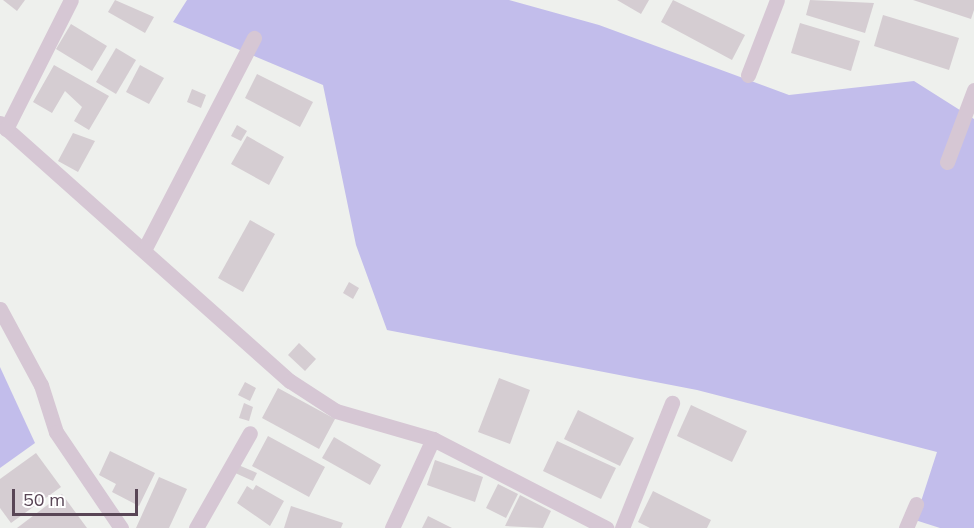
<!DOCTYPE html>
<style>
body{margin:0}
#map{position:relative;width:974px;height:528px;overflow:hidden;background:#eef0ed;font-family:Mulish,sans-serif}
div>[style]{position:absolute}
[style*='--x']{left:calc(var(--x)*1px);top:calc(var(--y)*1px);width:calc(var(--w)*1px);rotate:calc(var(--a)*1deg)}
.green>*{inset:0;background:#c2bdeb}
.building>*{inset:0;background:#d5cdd2}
.street>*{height:15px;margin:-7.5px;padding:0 7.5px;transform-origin:7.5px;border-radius:7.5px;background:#d6c7d4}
span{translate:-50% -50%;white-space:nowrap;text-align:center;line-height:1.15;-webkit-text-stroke:4.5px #fff;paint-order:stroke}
.scale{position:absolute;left:12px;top:489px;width:126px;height:27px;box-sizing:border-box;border:3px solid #594656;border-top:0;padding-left:8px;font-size:18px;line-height:21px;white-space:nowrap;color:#594656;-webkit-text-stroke:4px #fff;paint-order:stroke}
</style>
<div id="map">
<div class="green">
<i style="clip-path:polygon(187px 0,509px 0,599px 25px,789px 95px,914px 81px,974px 119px,974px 528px,940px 528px,915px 520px,937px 452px,697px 390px,387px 330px,356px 245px,323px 85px,173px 22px)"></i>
<i style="clip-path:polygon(0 367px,35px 443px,0 468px)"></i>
</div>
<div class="building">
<i style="clip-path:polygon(3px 0,25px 0,17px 11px)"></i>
<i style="clip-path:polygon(115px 0,154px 17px,145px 33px,108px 12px)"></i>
<i style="clip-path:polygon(617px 0,649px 0,641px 14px)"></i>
<i style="clip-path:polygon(673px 0,745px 35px,732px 60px,661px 22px)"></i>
<i style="clip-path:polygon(810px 0,874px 3px,865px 33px,806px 15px)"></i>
<i style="clip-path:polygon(913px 0,974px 0,974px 10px,971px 19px)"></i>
<i style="clip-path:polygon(883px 15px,959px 38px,949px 70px,874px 46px)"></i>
<i style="clip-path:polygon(800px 23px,860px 41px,851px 71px,791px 53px)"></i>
<i style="clip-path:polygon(71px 24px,107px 46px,92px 71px,56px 49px)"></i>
<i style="clip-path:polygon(116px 48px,136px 60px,116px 94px,96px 82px)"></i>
<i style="clip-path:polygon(54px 65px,109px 96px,89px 130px,74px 121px,82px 107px,65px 91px,52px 113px,33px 102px)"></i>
<i style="clip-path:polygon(140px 65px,164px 78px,149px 104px,126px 92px)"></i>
<i style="clip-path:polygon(257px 74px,313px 102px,300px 127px,245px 98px)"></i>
<i style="clip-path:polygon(192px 89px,206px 95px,201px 108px,187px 102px)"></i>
<i style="clip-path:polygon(237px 125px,247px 131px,241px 141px,231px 136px)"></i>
<i style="clip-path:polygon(73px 133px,95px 141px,78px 172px,58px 161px)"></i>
<i style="clip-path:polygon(247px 136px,284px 157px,269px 185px,231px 164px)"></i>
<i style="clip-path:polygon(250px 220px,275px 234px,243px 292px,218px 278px)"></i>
<i style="clip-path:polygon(349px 282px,359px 288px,353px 299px,343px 293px)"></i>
<i style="clip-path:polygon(299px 343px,316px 359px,305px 371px,288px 355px)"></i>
<i style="clip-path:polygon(499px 378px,530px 390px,510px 444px,478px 432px)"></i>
<i style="clip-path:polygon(245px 382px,256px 388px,250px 401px,238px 395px)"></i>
<i style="clip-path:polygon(278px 388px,335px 419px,319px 449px,262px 418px)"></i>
<i style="clip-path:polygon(244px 403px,253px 407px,249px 421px,239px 418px)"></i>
<i style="clip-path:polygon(691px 405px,747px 431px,732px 462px,677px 436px)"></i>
<i style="clip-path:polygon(578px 410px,634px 438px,620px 466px,564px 439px)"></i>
<i style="clip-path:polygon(268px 436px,325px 467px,309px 497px,252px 466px)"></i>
<i style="clip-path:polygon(334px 437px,381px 465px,370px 485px,322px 458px)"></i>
<i style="clip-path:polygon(557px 441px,616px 468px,601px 499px,543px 471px)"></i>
<i style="clip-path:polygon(110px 451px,155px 473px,139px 506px,112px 492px,116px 484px,99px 475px)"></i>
<i style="clip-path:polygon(36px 453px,61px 487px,11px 523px,0 508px,0 479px)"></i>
<i style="clip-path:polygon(435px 460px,483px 477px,475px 502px,427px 485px)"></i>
<i style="clip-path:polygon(236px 464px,257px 473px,253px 481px,233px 472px)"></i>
<i style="clip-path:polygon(159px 477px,187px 489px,169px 528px,136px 528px)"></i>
<i style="clip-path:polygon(498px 484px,518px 494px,506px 518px,486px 508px)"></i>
<i style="clip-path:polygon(256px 485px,284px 501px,270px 526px,237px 503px,247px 486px,253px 490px)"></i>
<i style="clip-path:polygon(653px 491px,711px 520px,707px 528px,650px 528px,638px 522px)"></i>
<i style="clip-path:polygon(62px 494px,87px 528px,17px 528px)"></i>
<i style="clip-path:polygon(520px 495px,551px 511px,543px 528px,505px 526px)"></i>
<i style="clip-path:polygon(291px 506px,343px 523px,341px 528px,284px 528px)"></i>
<i style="clip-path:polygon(428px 516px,452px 528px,422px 528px)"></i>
</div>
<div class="street">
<i style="--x:748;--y:75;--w:80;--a:-68.9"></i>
<i style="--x:0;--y:123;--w:388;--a:41.7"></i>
<i style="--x:290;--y:381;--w:55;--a:33.1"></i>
<i style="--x:336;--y:411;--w:101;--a:16.1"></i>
<i style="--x:433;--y:439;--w:195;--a:27.2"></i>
<i style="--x:6;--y:129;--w:144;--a:-63.3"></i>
<i style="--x:947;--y:162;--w:77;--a:-69.4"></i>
<i style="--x:144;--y:250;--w:239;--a:-62.6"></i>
<i style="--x:0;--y:309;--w:86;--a:61.7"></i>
<i style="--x:41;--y:385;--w:49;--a:72.3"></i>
<i style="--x:56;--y:432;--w:116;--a:55.9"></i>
<i style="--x:196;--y:528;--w:109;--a:-60.4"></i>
<i style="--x:392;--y:528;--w:98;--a:-65.3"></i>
<i style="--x:622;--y:528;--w:135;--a:-68.2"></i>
<i style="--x:906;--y:528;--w:26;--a:-67"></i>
</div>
<div class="scale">50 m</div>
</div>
